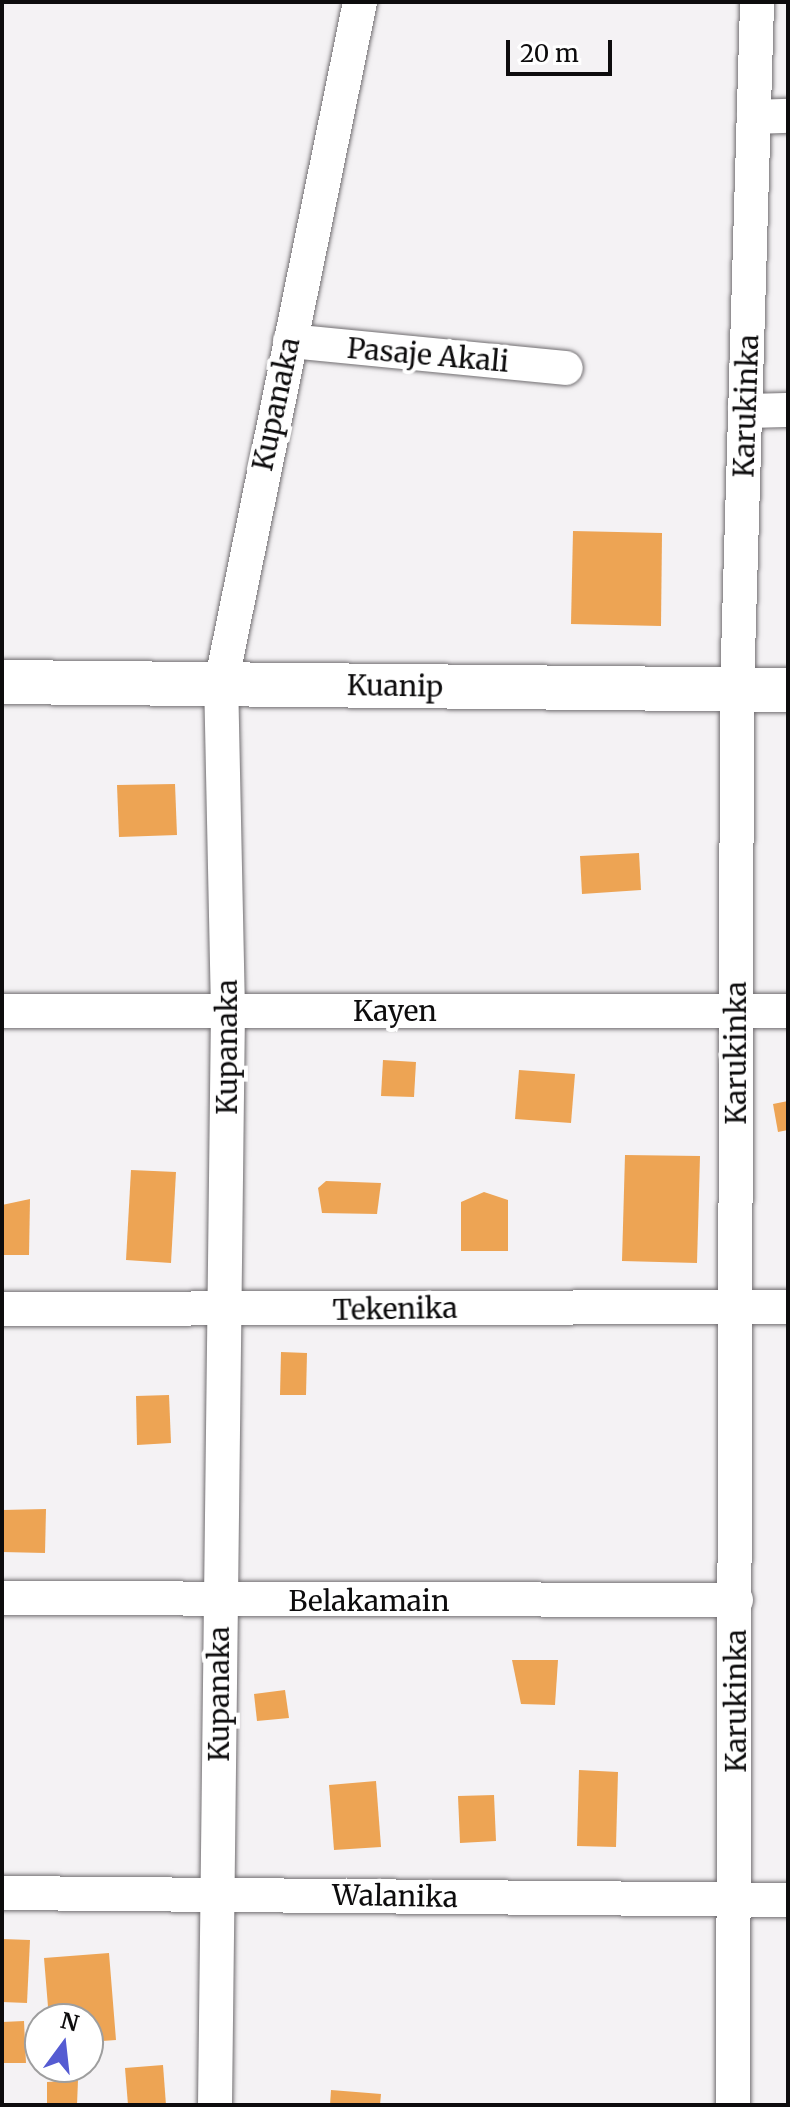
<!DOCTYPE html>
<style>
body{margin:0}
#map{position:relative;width:790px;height:2107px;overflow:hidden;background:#f4f2f4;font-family:Merriweather,serif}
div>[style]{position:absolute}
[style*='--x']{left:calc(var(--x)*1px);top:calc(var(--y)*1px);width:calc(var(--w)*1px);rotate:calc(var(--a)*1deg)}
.building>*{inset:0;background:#eda454}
.roads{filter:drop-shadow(0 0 2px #716e71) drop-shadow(0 0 2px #716e71)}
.minor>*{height:34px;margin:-17px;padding:0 17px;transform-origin:17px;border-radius:17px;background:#fff}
.major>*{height:44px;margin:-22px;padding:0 22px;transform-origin:22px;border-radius:22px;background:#fff}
span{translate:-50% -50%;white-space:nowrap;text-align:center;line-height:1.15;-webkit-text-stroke:8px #fff;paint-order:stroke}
.street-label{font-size:28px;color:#0d0c0d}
.frame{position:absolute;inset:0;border:4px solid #0d0c0d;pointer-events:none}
.north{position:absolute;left:24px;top:2003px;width:80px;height:80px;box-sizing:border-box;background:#fff;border:2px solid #9e9e9e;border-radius:50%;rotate:15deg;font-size:22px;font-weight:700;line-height:32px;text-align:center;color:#0d0c0d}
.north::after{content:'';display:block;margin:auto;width:28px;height:36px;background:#555bd2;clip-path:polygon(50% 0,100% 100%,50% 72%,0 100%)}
.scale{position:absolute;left:506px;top:40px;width:106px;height:36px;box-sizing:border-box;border:4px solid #0d0c0d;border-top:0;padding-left:10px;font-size:24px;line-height:28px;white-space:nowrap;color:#0d0c0d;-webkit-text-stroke:6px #fff;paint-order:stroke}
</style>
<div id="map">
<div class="building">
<i style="clip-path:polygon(573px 531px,662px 533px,661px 626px,571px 624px)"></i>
<i style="clip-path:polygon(175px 784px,177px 835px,119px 837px,117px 785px)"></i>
<i style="clip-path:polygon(639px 853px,641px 890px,582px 894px,580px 856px)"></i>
<i style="clip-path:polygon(383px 1060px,416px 1062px,414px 1097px,381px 1096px)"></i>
<i style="clip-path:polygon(519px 1070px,575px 1074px,571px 1123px,515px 1119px)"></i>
<i style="clip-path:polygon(788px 1101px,788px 1130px,778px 1132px,773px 1104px)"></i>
<i style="clip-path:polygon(625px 1155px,700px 1156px,697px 1263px,622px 1261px)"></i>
<i style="clip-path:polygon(131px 1170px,176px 1172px,171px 1263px,126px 1260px)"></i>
<i style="clip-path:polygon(326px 1181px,381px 1183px,377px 1214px,322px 1213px,318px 1188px)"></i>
<i style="clip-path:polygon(484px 1192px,508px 1200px,508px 1251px,461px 1251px,461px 1202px)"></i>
<i style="clip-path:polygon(30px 1199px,29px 1255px,2px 1255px,2px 1205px)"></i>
<i style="clip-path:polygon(281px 1352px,307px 1353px,306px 1395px,280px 1395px)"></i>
<i style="clip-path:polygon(169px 1395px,171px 1443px,137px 1445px,136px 1396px)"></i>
<i style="clip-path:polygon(46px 1509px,45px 1553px,2px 1552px,2px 1510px)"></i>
<i style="clip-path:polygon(512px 1660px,558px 1660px,555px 1705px,521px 1704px)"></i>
<i style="clip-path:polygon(285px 1690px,289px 1718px,257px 1721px,254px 1694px)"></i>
<i style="clip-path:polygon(579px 1770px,618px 1772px,616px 1847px,577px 1846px)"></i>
<i style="clip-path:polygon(376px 1781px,381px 1847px,334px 1850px,329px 1785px)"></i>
<i style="clip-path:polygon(494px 1795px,496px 1841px,460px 1843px,458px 1796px)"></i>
<i style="clip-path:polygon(2px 1939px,30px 1940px,27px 2003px,2px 2002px)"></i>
<i style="clip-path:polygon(109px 1953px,116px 2040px,88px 2042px,88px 2019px,49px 2019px,44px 1958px)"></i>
<i style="clip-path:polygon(24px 2021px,26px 2063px,2px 2063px,2px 2022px)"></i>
<i style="clip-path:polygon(163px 2065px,166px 2105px,128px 2105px,125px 2068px)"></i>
<i style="clip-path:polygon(78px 2080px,77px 2105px,47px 2105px,47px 2082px)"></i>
<i style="clip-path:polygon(331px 2090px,381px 2094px,380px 2105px,330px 2105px)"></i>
</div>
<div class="roads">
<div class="minor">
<i style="--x:754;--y:117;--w:34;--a:-2"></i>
<i style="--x:290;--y:341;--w:277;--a:5.6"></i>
<i style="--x:746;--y:411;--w:42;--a:-1.4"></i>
<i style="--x:2;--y:1011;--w:786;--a:0"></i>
<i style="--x:2;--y:1309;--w:786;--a:-0.15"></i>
<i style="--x:2;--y:1598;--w:734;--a:0.16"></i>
<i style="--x:2;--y:1893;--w:786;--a:0.51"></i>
<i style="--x:215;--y:2105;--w:1094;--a:-89.32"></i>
<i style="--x:228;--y:1011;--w:327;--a:-91.2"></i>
<i style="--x:221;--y:684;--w:696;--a:-78.48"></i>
<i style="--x:733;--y:2105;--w:1415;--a:-89.84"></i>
<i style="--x:737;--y:690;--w:688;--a:-88.33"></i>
</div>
<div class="major">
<i style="--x:2;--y:682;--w:786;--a:0.58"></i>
</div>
</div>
<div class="street-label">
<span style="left:428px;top:355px;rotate:5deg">Pasaje Akali</span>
<span style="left:276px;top:404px;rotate:-78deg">Kupanaka</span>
<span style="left:746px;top:406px;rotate:-88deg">Karukinka</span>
<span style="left:395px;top:686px;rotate:1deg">Kuanip</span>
<span style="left:395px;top:1011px">Kayen</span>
<span style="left:227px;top:1047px;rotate:-90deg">Kupanaka</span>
<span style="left:736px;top:1053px;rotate:-90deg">Karukinka</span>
<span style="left:395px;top:1309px;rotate:-1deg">Tekenika</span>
<span style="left:369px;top:1601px">Belakamain</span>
<span style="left:219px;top:1694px;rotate:-90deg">Kupanaka</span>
<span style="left:736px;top:1701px;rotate:-90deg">Karukinka</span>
<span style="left:395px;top:1896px;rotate:1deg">Walanika</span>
</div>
<div class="frame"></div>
<div class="north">N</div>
<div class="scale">20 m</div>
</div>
